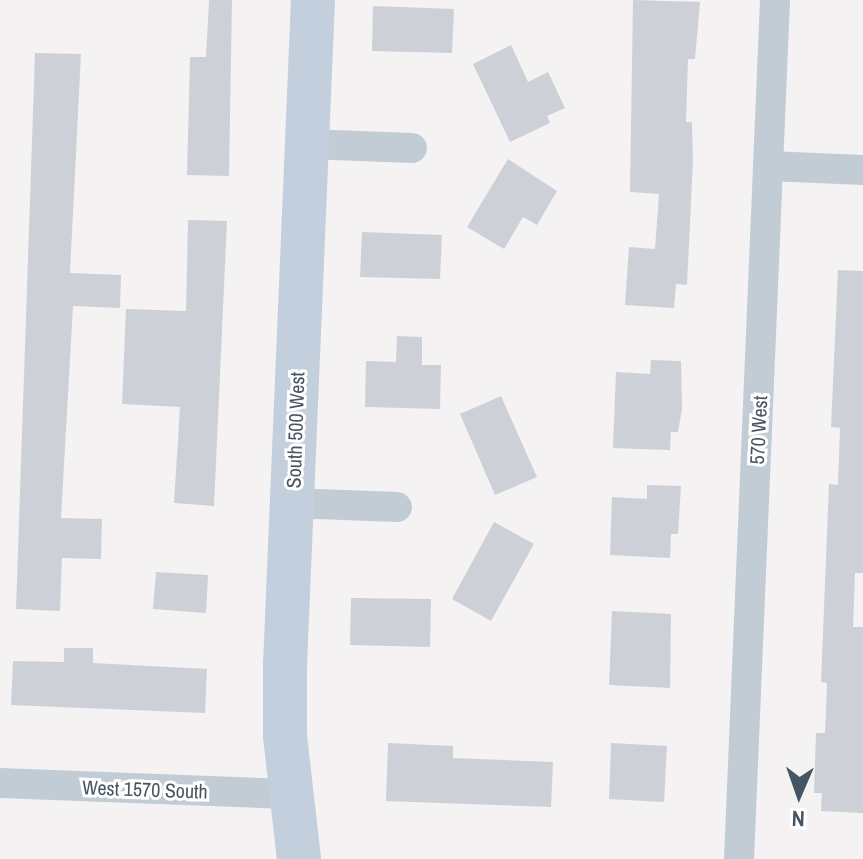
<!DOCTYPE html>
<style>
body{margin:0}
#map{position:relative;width:863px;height:859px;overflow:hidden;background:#f4f2f2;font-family:"Archivo Narrow",sans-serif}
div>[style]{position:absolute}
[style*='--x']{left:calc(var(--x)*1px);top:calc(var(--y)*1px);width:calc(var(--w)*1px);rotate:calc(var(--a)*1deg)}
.building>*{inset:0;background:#cdd1d7}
.street>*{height:30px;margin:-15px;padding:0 15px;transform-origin:15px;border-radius:15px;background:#c1ccd4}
.secondary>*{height:44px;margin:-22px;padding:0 22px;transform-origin:22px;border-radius:22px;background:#c3cfdc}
span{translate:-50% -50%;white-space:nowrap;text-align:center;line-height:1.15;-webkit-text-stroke:6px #fff;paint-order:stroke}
.street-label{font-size:20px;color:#475562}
.north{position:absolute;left:759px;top:755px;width:80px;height:80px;-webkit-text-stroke:6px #fff;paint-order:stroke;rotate:182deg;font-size:22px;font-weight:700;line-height:32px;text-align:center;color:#475562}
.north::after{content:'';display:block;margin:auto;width:28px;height:36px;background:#475562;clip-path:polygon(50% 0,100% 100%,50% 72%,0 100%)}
</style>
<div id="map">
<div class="building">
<i style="clip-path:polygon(209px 0,232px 0,229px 176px,187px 175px,190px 57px,206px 57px)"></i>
<i style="clip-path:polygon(633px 0,700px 2px,695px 59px,688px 59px,686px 122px,692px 122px,693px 161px,687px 285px,676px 284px,674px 308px,625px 305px,629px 247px,655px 249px,659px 194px,630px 192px)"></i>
<i style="clip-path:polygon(373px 6px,454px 9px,452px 53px,372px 51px)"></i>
<i style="clip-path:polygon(511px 45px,528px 82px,548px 72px,565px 108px,547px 116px,550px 123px,510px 142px,473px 64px)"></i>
<i style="clip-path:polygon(35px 53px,81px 54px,70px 273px,121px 275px,120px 308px,73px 306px,61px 518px,102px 519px,101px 559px,62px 558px,60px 611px,16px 609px)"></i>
<i style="clip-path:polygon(508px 159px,557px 191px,537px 225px,523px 217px,504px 249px,467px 227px)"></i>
<i style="clip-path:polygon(188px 220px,227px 221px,214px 506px,174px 503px,180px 407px,122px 404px,126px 309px,186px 311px)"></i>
<i style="clip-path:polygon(362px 232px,442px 235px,440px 279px,360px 277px)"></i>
<i style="clip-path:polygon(838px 270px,863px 271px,863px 573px,855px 573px,853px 627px,863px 627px,863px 813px,821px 811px,822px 793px,814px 793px,816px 733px,825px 733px,827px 683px,821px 682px,829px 484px,838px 485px,840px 428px,831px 427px)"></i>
<i style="clip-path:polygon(397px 336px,422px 337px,422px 365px,441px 365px,440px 409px,365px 407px,366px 361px,396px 362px)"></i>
<i style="clip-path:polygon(651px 360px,681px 361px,682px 409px,678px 432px,671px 432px,670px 450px,613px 448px,616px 372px,650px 374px)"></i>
<i style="clip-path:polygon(501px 396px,537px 477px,495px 495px,460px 414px)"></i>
<i style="clip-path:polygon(647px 485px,681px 486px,678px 534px,671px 534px,670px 558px,610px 555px,612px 497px,647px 499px)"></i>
<i style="clip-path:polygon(494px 522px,534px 544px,491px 621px,452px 599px)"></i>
<i style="clip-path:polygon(156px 572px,208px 575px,206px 613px,153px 609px)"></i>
<i style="clip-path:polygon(351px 598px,431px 599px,430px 647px,350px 645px)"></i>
<i style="clip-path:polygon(612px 611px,671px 614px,670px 688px,609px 685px)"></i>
<i style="clip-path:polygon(64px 648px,93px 648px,93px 663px,207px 669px,205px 713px,11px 705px,13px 661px,64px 662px)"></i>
<i style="clip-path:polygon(388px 743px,453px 746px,453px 758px,553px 762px,551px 807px,386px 801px)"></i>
<i style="clip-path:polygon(611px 743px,667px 746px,664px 802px,609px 799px)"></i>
</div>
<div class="street">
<i style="--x:307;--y:144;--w:105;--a:2.2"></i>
<i style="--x:769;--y:166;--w:94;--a:2.4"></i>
<i style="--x:291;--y:503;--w:106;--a:2.2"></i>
<i style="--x:0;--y:783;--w:291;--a:2.2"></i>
<i style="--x:739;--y:859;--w:860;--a:-87.6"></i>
</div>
<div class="secondary">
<i style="--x:299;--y:859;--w:124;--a:-96.5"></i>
<i style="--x:285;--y:736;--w:71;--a:-90"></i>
<i style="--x:285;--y:665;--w:666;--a:-87.59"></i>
</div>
<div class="street-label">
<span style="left:295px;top:430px;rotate:-88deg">South 500 West</span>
<span style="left:758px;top:430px;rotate:-87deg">570 West</span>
<span style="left:145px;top:789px;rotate:2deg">West 1570 South</span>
</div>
<div class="north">N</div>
</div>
